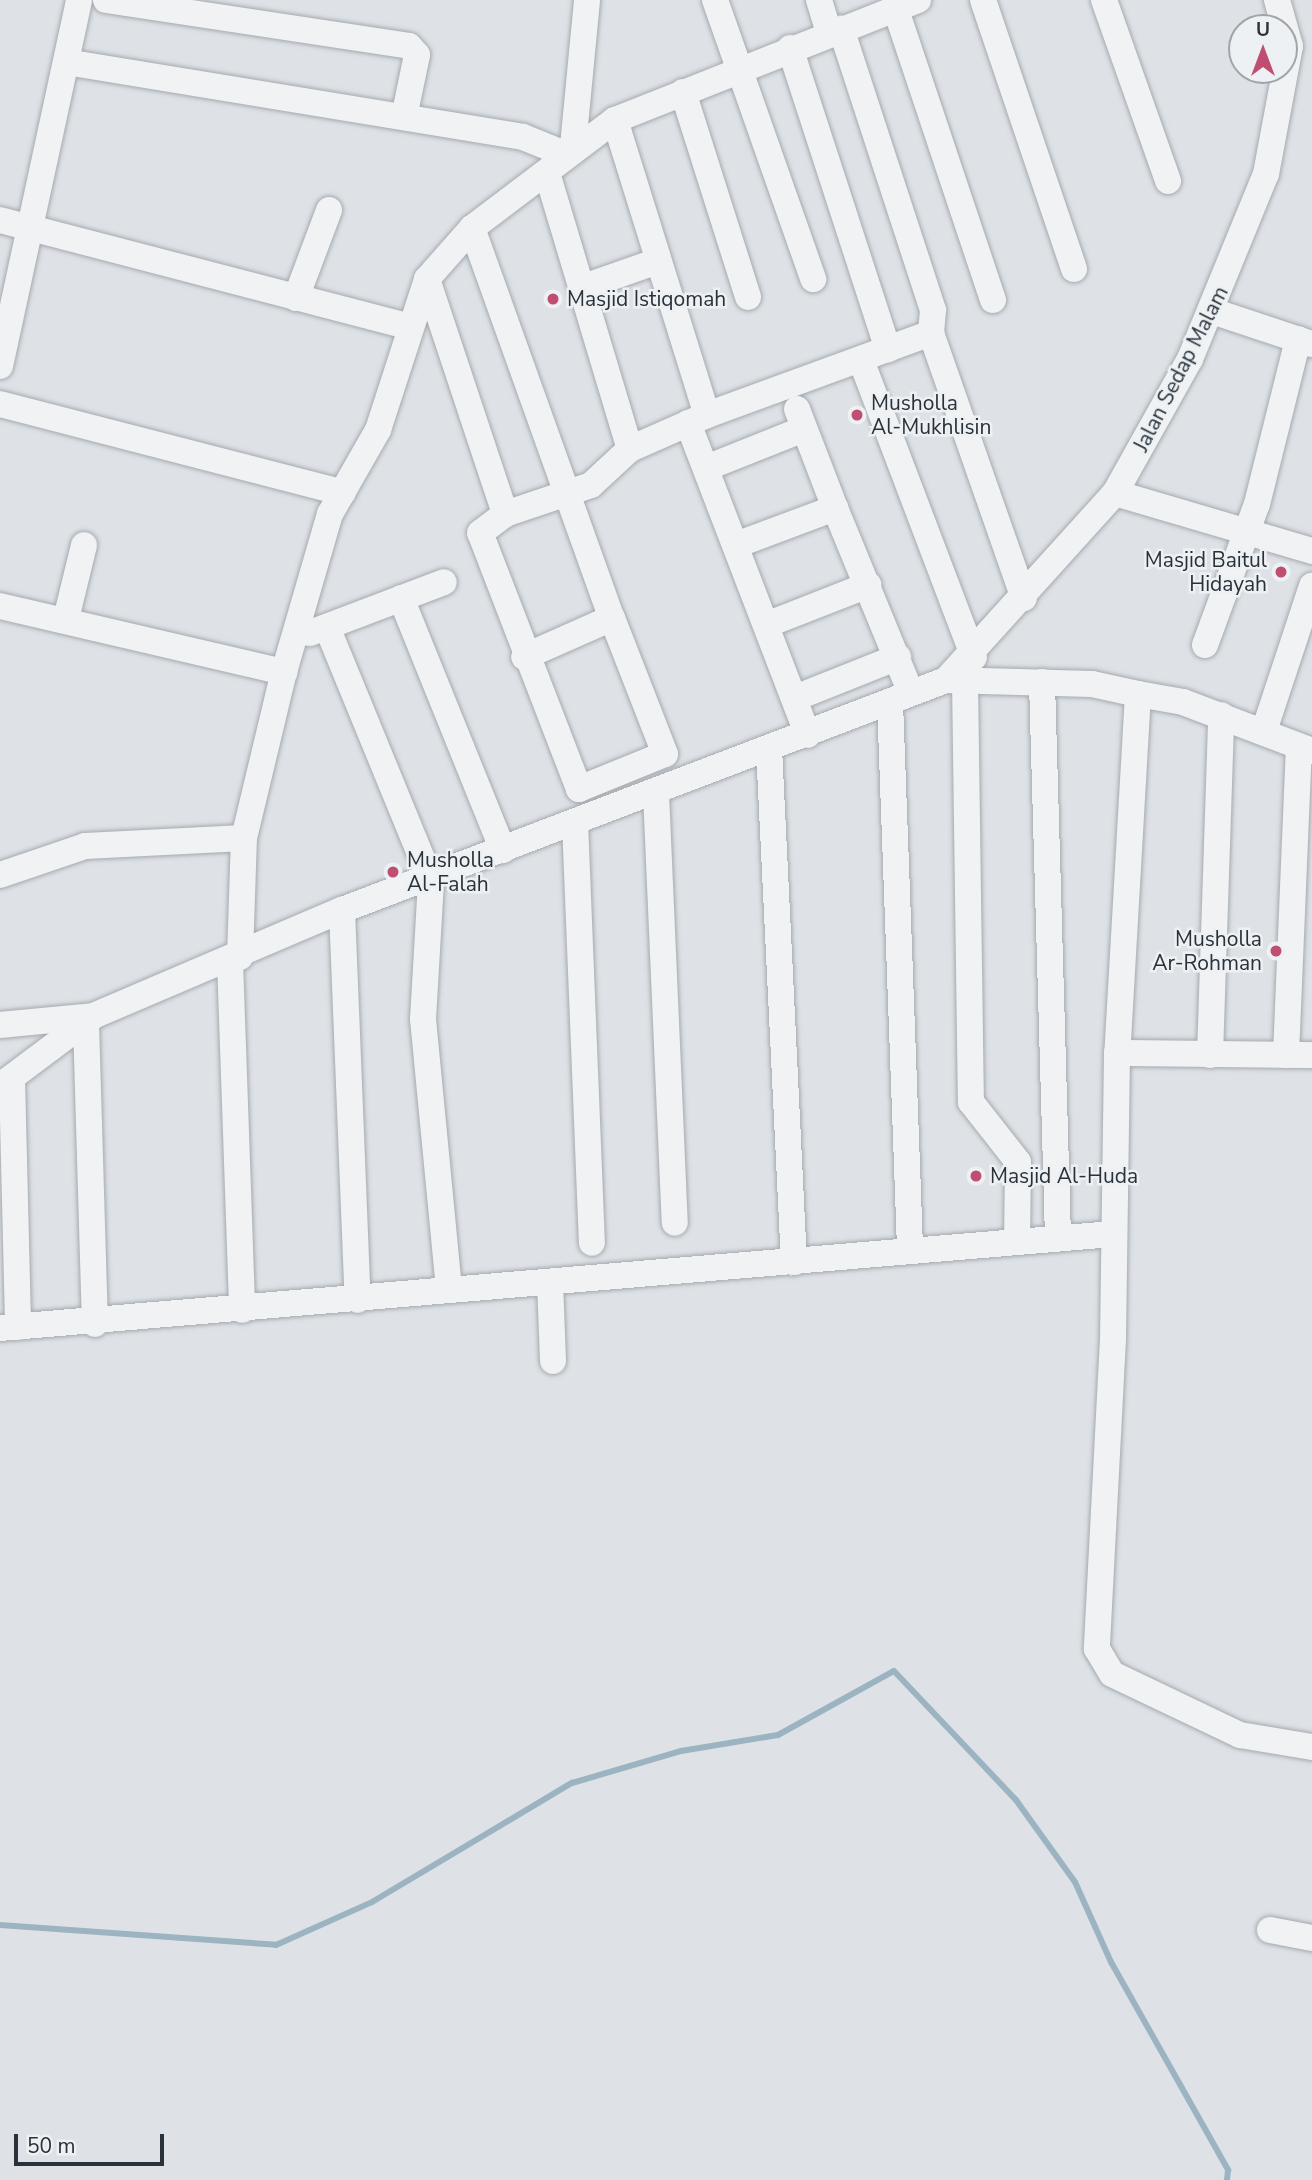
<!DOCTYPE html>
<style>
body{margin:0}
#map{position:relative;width:1312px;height:2180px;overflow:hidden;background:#dee2e6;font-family:"Nunito Sans",sans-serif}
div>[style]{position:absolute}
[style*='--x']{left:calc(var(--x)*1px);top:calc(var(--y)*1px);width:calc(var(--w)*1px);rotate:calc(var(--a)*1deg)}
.stream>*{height:6px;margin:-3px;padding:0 3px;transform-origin:3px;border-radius:3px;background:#9cb4c2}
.roads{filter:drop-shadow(0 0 2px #a4aaaf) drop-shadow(0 0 2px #a4aaaf)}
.minor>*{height:26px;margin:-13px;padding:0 13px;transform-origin:13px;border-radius:13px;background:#f0f2f4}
.dots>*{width:19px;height:19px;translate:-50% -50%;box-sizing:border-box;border:4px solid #edf1f3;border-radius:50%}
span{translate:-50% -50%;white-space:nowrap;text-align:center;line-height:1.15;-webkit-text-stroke:5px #edf1f3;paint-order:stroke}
.poi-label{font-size:21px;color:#29323b}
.left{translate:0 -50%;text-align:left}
.right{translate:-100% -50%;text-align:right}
.street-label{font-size:21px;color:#29323b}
.north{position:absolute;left:1228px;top:14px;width:70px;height:70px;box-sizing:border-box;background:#edf1f3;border:2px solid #9fa5a9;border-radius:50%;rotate:0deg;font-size:19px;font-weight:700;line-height:28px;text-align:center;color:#29323b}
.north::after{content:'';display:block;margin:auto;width:24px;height:32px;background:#bf4e71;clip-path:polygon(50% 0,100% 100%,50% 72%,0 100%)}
.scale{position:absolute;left:14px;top:2134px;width:150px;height:32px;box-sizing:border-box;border:4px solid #29323b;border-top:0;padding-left:9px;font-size:21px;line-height:24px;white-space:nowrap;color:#29323b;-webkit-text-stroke:5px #edf1f3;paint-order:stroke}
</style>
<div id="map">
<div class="stream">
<i style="--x:0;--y:1925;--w:277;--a:4.1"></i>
<i style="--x:276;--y:1945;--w:105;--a:-24.1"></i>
<i style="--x:372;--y:1902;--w:233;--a:-30.8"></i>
<i style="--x:572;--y:1783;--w:114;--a:-16.4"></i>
<i style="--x:681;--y:1751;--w:98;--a:-9.4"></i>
<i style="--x:778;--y:1735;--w:132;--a:-28.9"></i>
<i style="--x:894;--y:1671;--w:178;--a:46.6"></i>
<i style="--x:1016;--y:1800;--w:101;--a:54.3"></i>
<i style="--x:1075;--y:1882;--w:88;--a:65.8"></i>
<i style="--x:1111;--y:1962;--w:239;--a:60.6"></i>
<i style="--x:1228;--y:2170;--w:10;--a:96"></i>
</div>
<div class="roads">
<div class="minor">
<i style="--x:106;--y:0;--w:306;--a:8.6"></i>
<i style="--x:409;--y:46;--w:12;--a:48"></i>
<i style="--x:417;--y:55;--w:63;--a:101.8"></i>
<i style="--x:715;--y:0;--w:296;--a:70.6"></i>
<i style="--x:819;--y:0;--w:34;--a:73"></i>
<i style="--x:983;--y:0;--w:284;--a:71.3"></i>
<i style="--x:1104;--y:0;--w:192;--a:70.5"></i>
<i style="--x:895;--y:7;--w:309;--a:71.5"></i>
<i style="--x:790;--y:48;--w:317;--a:72"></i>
<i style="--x:66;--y:62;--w:463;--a:9.3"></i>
<i style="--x:523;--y:137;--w:45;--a:22"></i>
<i style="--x:683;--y:92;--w:215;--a:72.4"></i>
<i style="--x:615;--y:120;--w:309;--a:72.7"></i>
<i style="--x:707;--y:415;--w:239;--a:-20.1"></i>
<i style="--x:931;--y:333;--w:23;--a:-85"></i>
<i style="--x:933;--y:310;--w:296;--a:-108.1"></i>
<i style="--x:573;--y:146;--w:147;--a:-84.5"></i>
<i style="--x:547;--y:173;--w:288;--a:73.3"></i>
<i style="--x:630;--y:449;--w:84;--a:-23.8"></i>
<i style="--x:0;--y:220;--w:421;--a:14.6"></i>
<i style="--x:472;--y:228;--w:414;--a:70.3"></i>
<i style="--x:612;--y:618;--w:96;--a:156.1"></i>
<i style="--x:427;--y:279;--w:248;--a:71.6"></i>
<i style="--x:581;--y:288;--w:82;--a:-19.3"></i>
<i style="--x:296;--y:298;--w:94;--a:-69.4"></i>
<i style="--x:1212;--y:311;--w:105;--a:18.3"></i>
<i style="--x:931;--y:333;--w:281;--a:70.7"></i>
<i style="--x:861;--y:360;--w:318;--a:69.2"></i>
<i style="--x:0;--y:366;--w:374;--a:-77.8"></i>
<i style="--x:0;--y:404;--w:354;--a:14.5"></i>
<i style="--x:688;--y:423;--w:334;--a:69"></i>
<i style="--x:706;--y:468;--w:105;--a:-21.7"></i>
<i style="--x:1115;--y:493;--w:205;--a:16.4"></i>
<i style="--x:835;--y:508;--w:200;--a:67.7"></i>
<i style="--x:736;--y:545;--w:106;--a:-20.5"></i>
<i style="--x:835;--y:508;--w:106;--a:-111"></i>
<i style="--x:401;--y:598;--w:272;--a:68"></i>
<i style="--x:0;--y:606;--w:292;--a:13.1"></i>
<i style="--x:612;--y:618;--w:146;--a:68.7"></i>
<i style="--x:665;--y:754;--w:93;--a:157.9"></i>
<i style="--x:579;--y:789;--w:274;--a:-111.1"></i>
<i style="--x:480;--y:533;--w:31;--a:-37"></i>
<i style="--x:505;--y:514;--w:91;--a:-18.6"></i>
<i style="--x:591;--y:485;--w:53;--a:-42.7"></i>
<i style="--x:66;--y:619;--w:76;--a:-76.3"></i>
<i style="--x:766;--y:625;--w:110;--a:-21.4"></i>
<i style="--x:327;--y:627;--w:274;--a:67.7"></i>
<i style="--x:431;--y:881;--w:138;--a:93.3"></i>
<i style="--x:423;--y:1019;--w:272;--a:84.5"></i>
<i style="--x:310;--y:633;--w:143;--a:-20.8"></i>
<i style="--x:1205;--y:645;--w:150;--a:-69.8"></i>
<i style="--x:1257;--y:504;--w:170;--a:-76"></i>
<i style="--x:946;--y:680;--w:252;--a:-47.9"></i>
<i style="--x:1115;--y:493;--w:154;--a:-60.8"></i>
<i style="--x:1190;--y:359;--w:200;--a:-67.7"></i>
<i style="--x:1266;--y:174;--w:130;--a:-79.4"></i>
<i style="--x:1290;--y:46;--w:48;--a:-105.8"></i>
<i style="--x:965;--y:680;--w:422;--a:89.2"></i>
<i style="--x:971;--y:1102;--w:76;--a:51.9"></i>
<i style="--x:1018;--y:1162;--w:79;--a:90.7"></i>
<i style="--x:1042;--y:682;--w:556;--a:88.35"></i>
<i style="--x:1138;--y:694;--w:46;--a:10.1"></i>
<i style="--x:1183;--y:702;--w:138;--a:20.8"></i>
<i style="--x:795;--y:698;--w:111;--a:-21.7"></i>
<i style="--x:890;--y:702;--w:545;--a:87.9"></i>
<i style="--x:1264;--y:731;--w:153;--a:-71.7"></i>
<i style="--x:769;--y:748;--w:515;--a:87.22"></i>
<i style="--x:656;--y:793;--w:430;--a:87.5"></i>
<i style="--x:575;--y:822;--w:421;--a:87.7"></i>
<i style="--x:0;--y:875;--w:90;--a:-18.8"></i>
<i style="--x:85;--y:846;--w:159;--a:-2.9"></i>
<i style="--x:342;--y:910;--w:390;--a:87.7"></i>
<i style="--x:240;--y:957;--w:119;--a:-88.1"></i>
<i style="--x:244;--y:838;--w:171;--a:-76.5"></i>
<i style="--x:284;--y:672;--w:165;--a:-73.8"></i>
<i style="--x:330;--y:514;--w:97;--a:-60.3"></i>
<i style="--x:378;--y:430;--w:159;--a:-72"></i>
<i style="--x:427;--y:279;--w:68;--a:-48.6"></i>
<i style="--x:472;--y:228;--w:179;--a:-37.1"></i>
<i style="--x:615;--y:120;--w:326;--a:-21.6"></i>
<i style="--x:230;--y:961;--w:349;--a:88"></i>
<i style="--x:86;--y:1023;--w:301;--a:88.3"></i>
<i style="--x:0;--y:1025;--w:93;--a:-5.5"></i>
<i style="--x:93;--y:1016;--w:271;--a:-23.1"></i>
<i style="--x:342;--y:910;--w:646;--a:-20.85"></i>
<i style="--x:946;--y:680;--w:146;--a:1.6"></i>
<i style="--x:1092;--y:684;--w:47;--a:12.3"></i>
<i style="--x:1138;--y:694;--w:360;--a:93.3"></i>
<i style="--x:1117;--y:1053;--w:286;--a:90.8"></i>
<i style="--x:1113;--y:1339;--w:310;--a:93"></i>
<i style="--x:1097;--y:1649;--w:29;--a:59"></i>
<i style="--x:1112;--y:1674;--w:142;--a:25.5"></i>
<i style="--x:1240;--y:1735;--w:73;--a:9.5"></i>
<i style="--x:1117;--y:1053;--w:195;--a:0.6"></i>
<i style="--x:1210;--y:1055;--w:340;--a:-88.1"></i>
<i style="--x:1286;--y:1055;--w:307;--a:-87.6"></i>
<i style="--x:12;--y:1078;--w:249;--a:88.6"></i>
<i style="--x:0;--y:1086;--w:114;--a:-36.8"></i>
<i style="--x:550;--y:1282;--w:79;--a:87.8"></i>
<i style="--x:0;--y:1328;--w:1117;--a:-4.83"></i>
<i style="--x:1270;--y:1930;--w:43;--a:10.8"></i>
</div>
</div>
<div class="dots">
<i style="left:553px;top:299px;background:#bf4e71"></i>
<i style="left:857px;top:415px;background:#bf4e71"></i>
<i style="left:1281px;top:572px;background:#bf4e71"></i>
<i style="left:393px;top:872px;background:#bf4e71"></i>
<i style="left:1276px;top:951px;background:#bf4e71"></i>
<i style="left:976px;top:1176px;background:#bf4e71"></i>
</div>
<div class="poi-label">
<span class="left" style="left:567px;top:299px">Masjid Istiqomah</span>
<span class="left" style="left:871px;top:415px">Musholla<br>Al-Mukhlisin</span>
<span class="right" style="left:1267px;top:572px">Masjid Baitul<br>Hidayah</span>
<span class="left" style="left:407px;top:872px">Musholla<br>Al-Falah</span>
<span class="right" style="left:1262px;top:951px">Musholla<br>Ar-Rohman</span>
<span class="left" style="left:990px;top:1176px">Masjid Al-Huda</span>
</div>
<div class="street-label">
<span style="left:1181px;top:369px;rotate:-63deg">Jalan Sedap Malam</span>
</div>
<div class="north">U</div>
<div class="scale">50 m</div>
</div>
